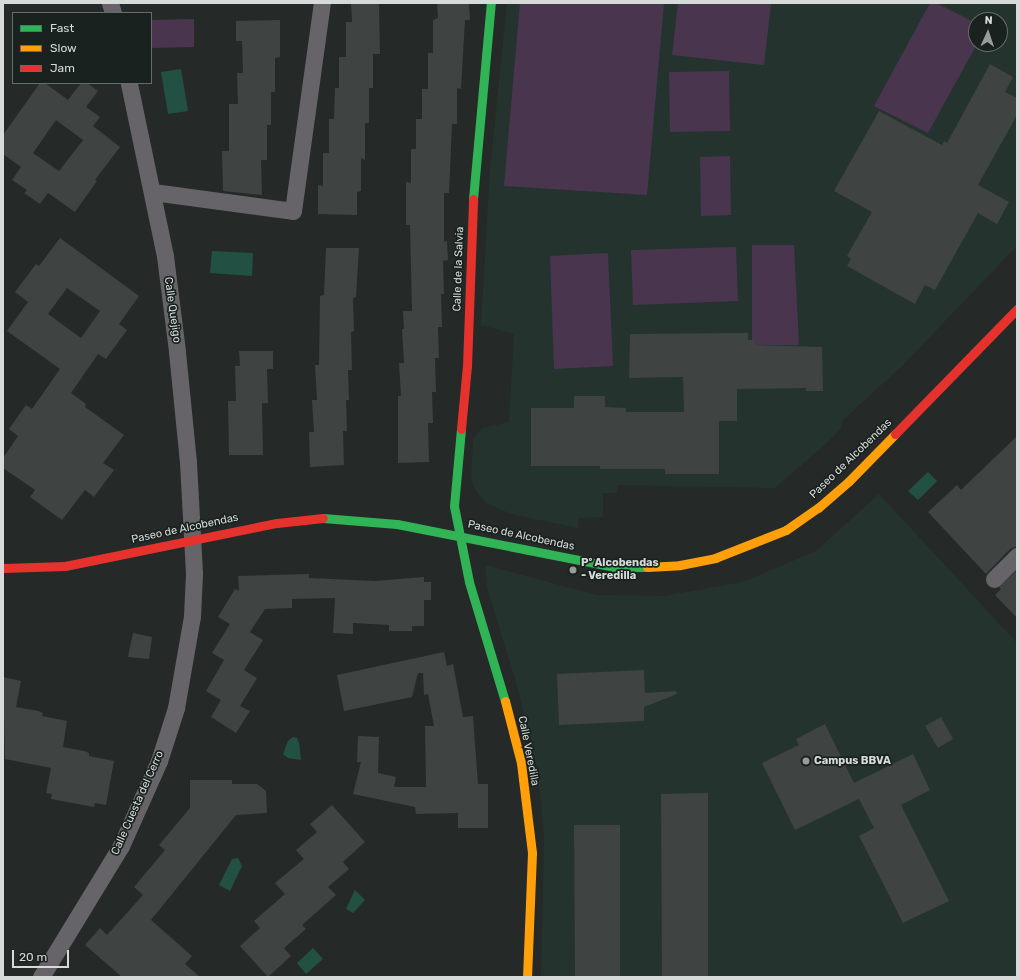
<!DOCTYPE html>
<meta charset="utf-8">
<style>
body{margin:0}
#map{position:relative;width:1020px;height:980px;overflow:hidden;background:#252a28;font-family:Rubik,sans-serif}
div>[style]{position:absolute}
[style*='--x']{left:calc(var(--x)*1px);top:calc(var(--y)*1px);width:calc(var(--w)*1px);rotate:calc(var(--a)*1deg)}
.built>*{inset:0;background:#24332e}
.green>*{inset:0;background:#4a354f}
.water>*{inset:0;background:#225143}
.building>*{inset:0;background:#3f4341}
.street>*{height:17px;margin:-8.5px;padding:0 8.5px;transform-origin:8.5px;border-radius:8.5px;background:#666468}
.fast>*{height:9px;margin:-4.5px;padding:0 4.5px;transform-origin:4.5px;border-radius:4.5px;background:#30b455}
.slow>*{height:9px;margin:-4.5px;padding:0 4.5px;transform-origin:4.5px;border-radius:4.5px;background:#ff9f0a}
.jam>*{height:9px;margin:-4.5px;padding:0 4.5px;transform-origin:4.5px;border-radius:4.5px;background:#e5322d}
.dots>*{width:11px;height:11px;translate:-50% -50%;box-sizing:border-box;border:2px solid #1a221f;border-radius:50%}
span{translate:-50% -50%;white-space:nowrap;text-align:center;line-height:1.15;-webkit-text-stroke:3.5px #1a221f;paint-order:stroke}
.street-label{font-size:11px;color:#d6dbd9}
.poi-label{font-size:11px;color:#d6dbd9;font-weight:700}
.left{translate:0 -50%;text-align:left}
.frame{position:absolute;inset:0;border:4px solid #d6dbd9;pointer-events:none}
.legend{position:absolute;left:12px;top:12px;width:140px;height:72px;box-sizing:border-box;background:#1a221f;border:1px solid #656c69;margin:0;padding:5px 7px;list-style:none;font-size:12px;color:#d6dbd9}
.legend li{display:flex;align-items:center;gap:8px;height:20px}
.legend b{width:20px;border:1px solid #656c69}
.north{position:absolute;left:968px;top:12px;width:40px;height:40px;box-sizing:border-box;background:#1a221f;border:1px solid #656c69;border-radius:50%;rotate:3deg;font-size:11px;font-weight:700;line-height:16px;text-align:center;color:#d6dbd9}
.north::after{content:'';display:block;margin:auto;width:14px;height:18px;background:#989d9b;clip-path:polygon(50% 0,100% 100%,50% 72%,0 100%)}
.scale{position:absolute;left:12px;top:950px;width:57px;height:18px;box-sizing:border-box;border:2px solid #d6dbd9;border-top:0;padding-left:5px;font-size:12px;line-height:14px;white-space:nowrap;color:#d6dbd9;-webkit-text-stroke:3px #1a221f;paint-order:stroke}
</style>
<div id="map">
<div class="built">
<i style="clip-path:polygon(evenodd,507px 3px,1017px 3px,1017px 246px,902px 366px,842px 421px,841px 428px,830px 440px,775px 488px,618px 485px,617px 493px,603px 493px,603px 517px,578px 518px,578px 528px,511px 514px,486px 503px,476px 491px,471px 478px,473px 438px,483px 428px,509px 422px,514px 334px,481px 325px,490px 170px,507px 3px,976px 20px,1000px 20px,1000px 44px,976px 44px,976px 20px)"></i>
<i style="clip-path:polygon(879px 494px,1017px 643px,1017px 977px,541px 977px,544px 838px,541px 801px,536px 764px,518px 689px,487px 587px,485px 565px,597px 595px,664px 596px,743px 582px,816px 551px)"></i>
</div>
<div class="green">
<i style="clip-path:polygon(520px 3px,664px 3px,647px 195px,504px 186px)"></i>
<i style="clip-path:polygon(678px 3px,771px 3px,764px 65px,672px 55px)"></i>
<i style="clip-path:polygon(930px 3px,936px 3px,976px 23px,977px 44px,928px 133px,874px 106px)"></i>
<i style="clip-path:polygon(194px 19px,194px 47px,151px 48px,151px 20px)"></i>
<i style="clip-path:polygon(729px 71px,730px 131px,670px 132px,669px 72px)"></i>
<i style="clip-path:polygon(730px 156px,731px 215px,701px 216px,700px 157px)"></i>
<i style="clip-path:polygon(752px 245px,794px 245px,799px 345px,755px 345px,756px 341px,752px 340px)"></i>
<i style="clip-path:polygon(736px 247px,738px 301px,633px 305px,631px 250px)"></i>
<i style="clip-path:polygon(608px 253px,613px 366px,554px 369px,550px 256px)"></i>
</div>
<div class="water">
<i style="clip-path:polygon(181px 69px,188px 111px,168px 114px,161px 72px)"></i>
<i style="clip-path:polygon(212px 251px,253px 253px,252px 276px,210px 273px)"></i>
<i style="clip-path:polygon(928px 472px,937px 481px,918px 500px,908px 491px)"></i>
<i style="clip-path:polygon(293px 737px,297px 738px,299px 743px,301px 760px,288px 758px,283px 754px,288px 741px)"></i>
<i style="clip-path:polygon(238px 858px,242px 866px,230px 891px,219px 885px,232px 859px)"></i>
<i style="clip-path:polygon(355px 890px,365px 900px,353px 913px,346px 909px)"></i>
<i style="clip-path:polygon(313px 948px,323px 959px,306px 974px,297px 963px)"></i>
</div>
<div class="building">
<i style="clip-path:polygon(351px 3px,379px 3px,380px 54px,373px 54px,373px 88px,369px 88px,369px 123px,365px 123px,365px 160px,361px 158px,361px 191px,357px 192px,357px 215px,318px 214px,318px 185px,323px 186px,323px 153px,329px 153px,329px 119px,334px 119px,335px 88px,339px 88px,339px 57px,346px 57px,346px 22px,352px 22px)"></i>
<i style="clip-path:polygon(437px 3px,469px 3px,470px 20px,465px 20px,461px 89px,457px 88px,457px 124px,452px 124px,449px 193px,444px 193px,444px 242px,447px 241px,448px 260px,443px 261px,444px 294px,441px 294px,442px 327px,438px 327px,439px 358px,435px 358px,436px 392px,432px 392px,433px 423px,428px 423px,429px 462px,398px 463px,398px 396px,401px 396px,399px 363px,404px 363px,402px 329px,404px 329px,403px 311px,412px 311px,410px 225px,406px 225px,406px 182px,411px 183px,411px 149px,416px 149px,416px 119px,422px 119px,422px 89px,428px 89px,428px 53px,433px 53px,433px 20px,438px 18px)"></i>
<i style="clip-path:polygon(280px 20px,280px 57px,275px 58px,275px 92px,271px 92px,271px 125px,267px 125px,267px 160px,261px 160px,262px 195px,223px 191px,222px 151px,229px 151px,229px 104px,238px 104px,237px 73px,243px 73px,242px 41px,236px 41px,236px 21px)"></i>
<i style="clip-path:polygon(990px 64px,1013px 77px,1005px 92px,1017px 98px,1017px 115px,978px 185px,1009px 202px,997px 224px,978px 213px,935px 290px,925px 285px,915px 304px,847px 266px,851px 259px,847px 256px,872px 212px,834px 191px,879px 111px,942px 145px,944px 141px,947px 143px)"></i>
<i style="clip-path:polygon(evenodd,40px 83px,45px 83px,68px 100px,81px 83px,87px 83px,98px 91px,86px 107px,100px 117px,93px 126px,120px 147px,95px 180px,97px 181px,75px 212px,48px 193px,40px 204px,24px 193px,27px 190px,12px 180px,21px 167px,3px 154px,3px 135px,40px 83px,56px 120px,83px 140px,59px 171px,33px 153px,56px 120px)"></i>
<i style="clip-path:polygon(evenodd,60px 238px,139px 296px,119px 324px,127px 330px,106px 359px,98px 354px,71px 393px,86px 404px,85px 407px,124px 435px,103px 463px,114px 470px,94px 497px,85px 490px,62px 520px,30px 497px,35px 490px,3px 468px,3px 458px,18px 436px,9px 429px,26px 405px,32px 409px,60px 369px,7px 331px,28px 302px,15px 292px,36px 264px,39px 266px,60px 238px,67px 288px,100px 311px,81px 338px,48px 314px,67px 288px)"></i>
<i style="clip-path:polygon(326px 248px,359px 248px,356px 297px,353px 298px,354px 331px,351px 332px,352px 370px,348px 370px,349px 400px,346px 400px,347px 431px,343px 431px,344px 465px,310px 467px,309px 432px,314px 432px,312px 400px,317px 400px,315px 365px,319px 365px,320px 296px,324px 295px)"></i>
<i style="clip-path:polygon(748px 333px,748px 340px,756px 340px,755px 345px,822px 347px,823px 391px,806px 391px,806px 388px,737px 389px,737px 421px,719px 421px,719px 474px,665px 474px,665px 469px,600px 469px,600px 466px,531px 466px,531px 408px,574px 408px,574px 396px,605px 396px,605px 407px,626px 408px,626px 412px,684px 412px,683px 377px,629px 378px,630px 334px)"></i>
<i style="clip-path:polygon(239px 351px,273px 351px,273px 369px,267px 369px,268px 403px,262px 403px,263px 455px,229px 455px,228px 401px,236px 401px,235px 366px,240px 366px)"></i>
<i style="clip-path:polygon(1017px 436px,1017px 546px,1010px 549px,986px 574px,928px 512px,957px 485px,961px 490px)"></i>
<i style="clip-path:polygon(1017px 570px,1017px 618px,995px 595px,1001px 589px,999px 587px)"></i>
<i style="clip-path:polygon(309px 574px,309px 578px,375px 581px,424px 577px,424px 582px,431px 582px,431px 600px,424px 600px,424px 626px,412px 626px,412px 631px,389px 631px,389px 625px,353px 623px,353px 634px,333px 633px,335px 598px,292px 599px,292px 608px,265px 609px,250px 632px,263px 640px,244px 670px,257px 678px,240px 706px,250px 711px,236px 733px,211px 717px,221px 700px,206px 691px,224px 660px,212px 653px,230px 624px,218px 617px,235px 589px,239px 591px,238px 576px)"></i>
<i style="clip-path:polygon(133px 633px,152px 637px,149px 659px,128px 657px)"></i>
<i style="clip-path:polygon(444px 652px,447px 666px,453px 664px,463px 717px,473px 716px,478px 784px,488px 784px,488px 828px,458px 828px,458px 813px,416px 814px,415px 807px,353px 794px,361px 762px,357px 762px,358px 736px,379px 737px,378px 773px,396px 777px,394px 787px,426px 787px,425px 726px,434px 726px,428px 694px,424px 695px,423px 673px,418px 673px,412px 697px,344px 711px,337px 675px)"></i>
<i style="clip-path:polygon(644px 670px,645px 693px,676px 691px,677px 694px,644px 707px,644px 721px,559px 725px,557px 674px)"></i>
<i style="clip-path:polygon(3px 677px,21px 681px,16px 707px,38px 711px,43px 713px,42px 716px,67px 721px,63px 747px,84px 751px,89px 753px,89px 756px,114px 761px,106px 805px,95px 803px,94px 807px,51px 799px,52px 794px,46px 793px,51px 768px,5px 759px)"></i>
<i style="clip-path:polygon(941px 717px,953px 739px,938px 748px,925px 726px)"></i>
<i style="clip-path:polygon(825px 724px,854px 783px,913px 754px,930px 790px,901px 805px,949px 901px,903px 923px,859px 836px,874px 828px,859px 799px,795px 830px,762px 763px,799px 745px,796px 739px)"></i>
<i style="clip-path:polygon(190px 780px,232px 780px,232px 784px,257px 784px,266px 791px,267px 813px,236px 815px,151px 920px,192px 956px,185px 964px,200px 977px,122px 977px,85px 945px,100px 928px,107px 935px,143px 895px,134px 887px,165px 850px,159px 845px,190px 808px)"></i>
<i style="clip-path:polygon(708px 793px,708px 977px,662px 977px,661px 794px)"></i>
<i style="clip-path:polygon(332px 805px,365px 842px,343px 862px,349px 869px,328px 887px,336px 895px,302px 925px,306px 929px,284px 948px,291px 956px,268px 977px,240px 946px,260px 928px,254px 921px,285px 894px,275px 883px,304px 859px,296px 850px,317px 832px,310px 824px)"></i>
<i style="clip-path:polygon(574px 825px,620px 825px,620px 977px,575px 977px)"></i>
</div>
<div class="street">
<i style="--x:110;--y:3;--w:10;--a:73"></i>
<i style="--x:153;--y:192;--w:141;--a:7.7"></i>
<i style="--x:293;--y:211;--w:210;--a:-82.1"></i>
<i style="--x:994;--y:579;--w:33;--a:-45"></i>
<i style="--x:41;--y:977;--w:153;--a:-58.6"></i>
<i style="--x:121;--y:846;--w:93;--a:-65.9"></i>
<i style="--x:159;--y:761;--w:56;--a:-72.2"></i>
<i style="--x:176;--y:708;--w:93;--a:-80.1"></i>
<i style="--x:192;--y:616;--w:43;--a:-87.3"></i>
<i style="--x:194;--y:573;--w:111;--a:-93.1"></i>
<i style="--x:188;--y:462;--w:112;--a:-95.7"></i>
<i style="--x:177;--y:351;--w:96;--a:-97.2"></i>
<i style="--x:165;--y:256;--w:177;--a:-101.8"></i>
</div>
<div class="fast">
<i style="--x:473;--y:199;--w:197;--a:-84.8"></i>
<i style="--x:461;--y:429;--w:77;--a:95.2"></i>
<i style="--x:454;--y:506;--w:77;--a:78.8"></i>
<i style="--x:469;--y:582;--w:124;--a:73.2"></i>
<i style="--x:323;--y:518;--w:74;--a:4.6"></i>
<i style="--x:397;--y:524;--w:221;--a:11.2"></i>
<i style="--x:614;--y:567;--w:33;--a:0"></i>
</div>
<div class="slow">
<i style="--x:647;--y:567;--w:33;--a:-3"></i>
<i style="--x:680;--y:565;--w:36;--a:-11"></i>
<i style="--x:715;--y:558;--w:76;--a:-21.5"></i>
<i style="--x:786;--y:530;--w:39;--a:-35"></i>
<i style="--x:818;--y:508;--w:41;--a:-41.1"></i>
<i style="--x:849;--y:481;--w:66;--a:-45.6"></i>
<i style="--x:505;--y:701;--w:64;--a:75.5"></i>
<i style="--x:521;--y:763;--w:91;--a:83"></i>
<i style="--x:532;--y:853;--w:124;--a:92.3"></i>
</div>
<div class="jam">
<i style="--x:461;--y:429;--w:63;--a:-84.6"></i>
<i style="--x:467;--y:366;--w:167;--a:-87.9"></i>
<i style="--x:895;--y:434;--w:175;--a:-45.7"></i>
<i style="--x:3;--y:568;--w:62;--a:-1.8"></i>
<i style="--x:65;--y:566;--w:216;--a:-11.5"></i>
<i style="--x:277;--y:523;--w:46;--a:-6.2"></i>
</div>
<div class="dots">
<i style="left:573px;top:570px;background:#989d9b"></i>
<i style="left:806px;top:761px;background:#989d9b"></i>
</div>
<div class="street-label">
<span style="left:459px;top:269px;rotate:-88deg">Calle de la Salvia</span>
<span style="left:172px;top:310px;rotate:82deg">Calle Quejigo</span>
<span style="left:851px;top:459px;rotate:-44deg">Paseo de Alcobendas</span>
<span style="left:185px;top:529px;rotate:-12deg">Paseo de Alcobendas</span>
<span style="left:521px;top:536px;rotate:12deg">Paseo de Alcobendas</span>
<span style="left:528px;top:751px;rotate:79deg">Calle Veredilla</span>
<span style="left:138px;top:803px;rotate:-66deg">Calle Cuesta del Cerro</span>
</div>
<div class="poi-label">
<span class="left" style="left:581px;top:570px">Pº Alcobendas<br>- Veredilla</span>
<span class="left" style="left:814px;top:761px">Campus BBVA</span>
</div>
<div class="frame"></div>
<ul class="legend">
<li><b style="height:5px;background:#30b455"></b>Fast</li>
<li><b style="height:5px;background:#ff9f0a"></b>Slow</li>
<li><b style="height:5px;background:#e5322d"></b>Jam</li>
</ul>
<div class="north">N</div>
<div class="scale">20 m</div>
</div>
